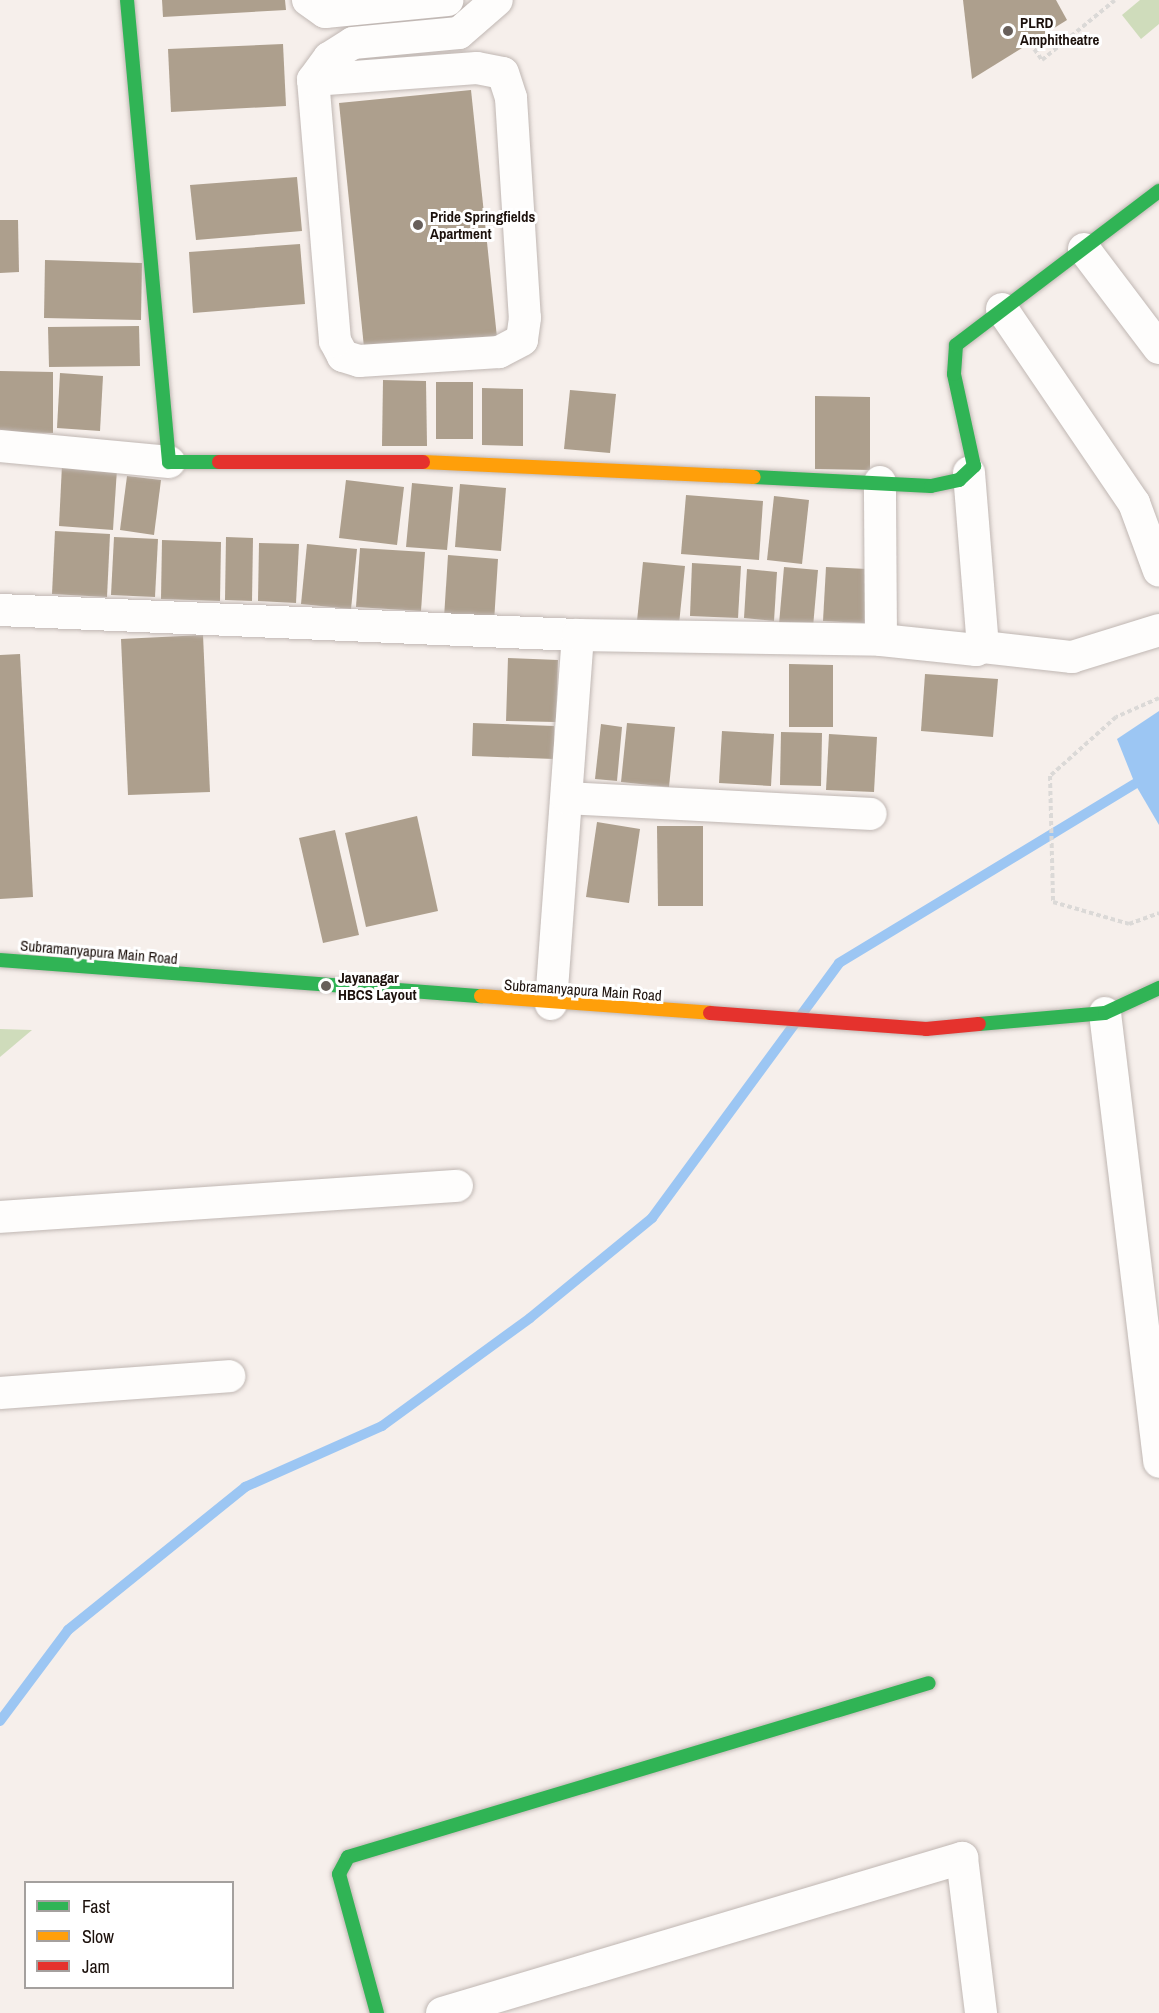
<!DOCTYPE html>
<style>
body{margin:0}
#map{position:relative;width:1159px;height:2013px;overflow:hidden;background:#f6efeb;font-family:"Archivo Narrow",sans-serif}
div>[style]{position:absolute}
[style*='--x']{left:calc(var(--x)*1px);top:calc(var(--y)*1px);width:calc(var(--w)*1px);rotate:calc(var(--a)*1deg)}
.green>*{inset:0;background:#cfdcbb}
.water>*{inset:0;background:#9cc6f3}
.stream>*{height:10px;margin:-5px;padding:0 5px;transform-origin:5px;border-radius:5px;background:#9cc6f3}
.building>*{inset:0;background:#ad9f8d}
.path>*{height:4px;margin-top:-2px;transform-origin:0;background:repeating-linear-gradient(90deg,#dbd9d7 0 4.5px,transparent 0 7.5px)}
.roads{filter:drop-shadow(0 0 2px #c0b7b3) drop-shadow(0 0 2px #c0b7b3)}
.street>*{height:32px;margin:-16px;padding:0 16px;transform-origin:16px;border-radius:16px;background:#fefdfc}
.fast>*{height:14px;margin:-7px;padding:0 7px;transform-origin:7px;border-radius:7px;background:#30b455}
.slow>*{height:14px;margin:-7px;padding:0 7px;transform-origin:7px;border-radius:7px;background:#ff9f0a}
.jam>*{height:14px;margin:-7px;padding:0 7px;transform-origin:7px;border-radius:7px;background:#e5322d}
.dots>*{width:16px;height:16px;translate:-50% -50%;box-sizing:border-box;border:3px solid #fff;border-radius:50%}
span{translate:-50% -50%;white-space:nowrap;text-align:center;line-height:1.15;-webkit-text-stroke:6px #fff;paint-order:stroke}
.poi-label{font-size:15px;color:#1c110c;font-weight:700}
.left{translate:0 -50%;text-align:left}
.street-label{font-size:15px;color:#1c110c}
.legend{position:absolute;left:24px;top:1881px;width:210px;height:108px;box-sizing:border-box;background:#fff;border:2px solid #a4a09e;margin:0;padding:8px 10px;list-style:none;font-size:18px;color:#1c110c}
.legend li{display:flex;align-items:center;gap:12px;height:30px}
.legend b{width:30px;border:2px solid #a4a09e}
</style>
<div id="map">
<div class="green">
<i style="clip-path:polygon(1140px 0,1159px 0,1159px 24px,1141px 39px,1122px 15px)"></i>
<i style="clip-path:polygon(0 1029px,32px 1030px,0 1057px)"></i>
</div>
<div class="water">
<i style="clip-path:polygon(1159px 711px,1159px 825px,1135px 784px,1117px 739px)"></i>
</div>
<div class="stream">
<i style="--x:0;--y:1721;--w:114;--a:-53.2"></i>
<i style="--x:68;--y:1630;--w:228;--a:-38.9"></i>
<i style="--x:245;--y:1487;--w:150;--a:-24"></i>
<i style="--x:382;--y:1426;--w:183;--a:-36.1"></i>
<i style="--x:530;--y:1318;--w:158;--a:-39.3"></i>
<i style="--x:652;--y:1218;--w:316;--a:-53.7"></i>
<i style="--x:839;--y:963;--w:346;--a:-31.2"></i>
</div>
<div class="building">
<i style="clip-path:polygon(162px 0,285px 0,286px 10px,163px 17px)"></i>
<i style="clip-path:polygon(963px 0,1056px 0,1067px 20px,972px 79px)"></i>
<i style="clip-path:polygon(283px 44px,286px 106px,171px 112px,168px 49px)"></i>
<i style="clip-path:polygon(471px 90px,498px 347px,365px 357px,339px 103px)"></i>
<i style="clip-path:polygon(297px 177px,302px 231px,196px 240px,190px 185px)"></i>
<i style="clip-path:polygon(0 220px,18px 220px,19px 272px,0 273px)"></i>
<i style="clip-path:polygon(300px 244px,305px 304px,193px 313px,189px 252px)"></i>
<i style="clip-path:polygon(45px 260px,142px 263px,141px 320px,44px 318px)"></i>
<i style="clip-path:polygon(139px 326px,140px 366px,49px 367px,48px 327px)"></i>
<i style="clip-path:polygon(0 371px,53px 372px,53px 433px,0 432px)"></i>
<i style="clip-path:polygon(60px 373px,103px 376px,100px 431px,57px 428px)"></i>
<i style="clip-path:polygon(383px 380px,426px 381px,427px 446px,382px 446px)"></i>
<i style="clip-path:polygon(436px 382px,473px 382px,473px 439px,436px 439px)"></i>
<i style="clip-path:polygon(482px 388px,523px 389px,523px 446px,482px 445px)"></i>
<i style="clip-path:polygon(570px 390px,616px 394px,610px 453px,564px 449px)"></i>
<i style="clip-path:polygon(815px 396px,870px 397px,870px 470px,815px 469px)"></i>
<i style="clip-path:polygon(62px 465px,117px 469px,113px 530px,59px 526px)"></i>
<i style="clip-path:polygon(127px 476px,161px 480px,154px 535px,120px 530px)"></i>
<i style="clip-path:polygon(346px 480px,404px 487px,397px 545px,339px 538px)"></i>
<i style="clip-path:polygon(412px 483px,453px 487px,447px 550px,406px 547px)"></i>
<i style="clip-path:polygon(460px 484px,506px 488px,501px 551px,455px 547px)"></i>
<i style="clip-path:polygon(686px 495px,763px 501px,759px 560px,681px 554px)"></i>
<i style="clip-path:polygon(774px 496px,809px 500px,802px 564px,767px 560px)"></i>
<i style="clip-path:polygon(55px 531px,110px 534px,107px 597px,52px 594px)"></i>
<i style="clip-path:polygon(114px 537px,158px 539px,155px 597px,111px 595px)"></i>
<i style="clip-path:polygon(226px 537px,253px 538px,252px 601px,225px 600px)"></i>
<i style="clip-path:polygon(162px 540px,221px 542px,220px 601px,161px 599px)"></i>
<i style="clip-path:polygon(259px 543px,299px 544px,296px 603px,258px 601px)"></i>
<i style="clip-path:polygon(307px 544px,357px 549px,351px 609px,301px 604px)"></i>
<i style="clip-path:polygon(360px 548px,425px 552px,421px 611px,356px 607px)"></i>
<i style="clip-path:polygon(448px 555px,498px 559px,494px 622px,444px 618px)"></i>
<i style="clip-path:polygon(643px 562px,685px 566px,679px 624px,637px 621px)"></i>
<i style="clip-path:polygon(692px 563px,741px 566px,738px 618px,690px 616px)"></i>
<i style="clip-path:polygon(784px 567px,818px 570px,813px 627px,779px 624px)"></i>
<i style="clip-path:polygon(826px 567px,867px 569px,865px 623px,823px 621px)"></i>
<i style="clip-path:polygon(747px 569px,777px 572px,774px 621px,744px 618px)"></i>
<i style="clip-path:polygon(203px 635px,210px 792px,128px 795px,121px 639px)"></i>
<i style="clip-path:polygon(20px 654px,33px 897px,0 899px,0 655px)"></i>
<i style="clip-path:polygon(508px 658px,558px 660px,556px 722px,506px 721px)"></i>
<i style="clip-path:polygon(789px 664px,833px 665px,833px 727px,789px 727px)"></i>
<i style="clip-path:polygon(925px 674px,998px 679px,993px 737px,921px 731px)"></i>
<i style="clip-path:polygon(473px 723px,554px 726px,554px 759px,472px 756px)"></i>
<i style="clip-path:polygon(627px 723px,675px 727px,669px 787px,621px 782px)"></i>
<i style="clip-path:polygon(601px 724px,622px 727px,617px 781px,595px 779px)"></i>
<i style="clip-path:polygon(722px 731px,774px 734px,771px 786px,719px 783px)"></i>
<i style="clip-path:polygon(781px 732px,822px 733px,821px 786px,780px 785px)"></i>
<i style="clip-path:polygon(829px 734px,877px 737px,874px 792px,826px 790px)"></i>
<i style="clip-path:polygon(417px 816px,438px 911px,366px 927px,345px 833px)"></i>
<i style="clip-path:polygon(597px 822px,640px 829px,629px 903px,586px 897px)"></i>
<i style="clip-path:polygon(657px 826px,703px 826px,703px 906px,658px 906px)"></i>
<i style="clip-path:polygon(335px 830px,359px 935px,323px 943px,299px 838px)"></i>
</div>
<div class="path">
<i style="--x:1030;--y:43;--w:21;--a:55"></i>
<i style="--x:1042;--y:60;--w:94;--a:-39.4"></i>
<i style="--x:1159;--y:698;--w:47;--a:156.2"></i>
<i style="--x:1116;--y:717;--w:89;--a:138.2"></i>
<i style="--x:1050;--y:776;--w:126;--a:88.6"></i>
<i style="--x:1053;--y:902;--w:79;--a:16.1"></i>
<i style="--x:1129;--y:924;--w:32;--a:-20"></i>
</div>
<div class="roads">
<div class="street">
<i style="--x:308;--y:0;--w:21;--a:35"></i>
<i style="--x:325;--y:12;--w:123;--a:-5.6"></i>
<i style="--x:477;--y:68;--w:26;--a:11"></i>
<i style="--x:503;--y:73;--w:26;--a:72"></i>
<i style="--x:511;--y:98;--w:220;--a:86.4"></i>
<i style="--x:525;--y:318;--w:22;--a:98"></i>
<i style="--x:522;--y:340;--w:26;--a:152"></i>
<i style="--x:499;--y:352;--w:140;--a:176.3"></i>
<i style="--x:359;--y:361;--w:17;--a:-163"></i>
<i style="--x:343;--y:356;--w:17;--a:-118"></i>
<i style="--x:335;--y:341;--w:262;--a:-94.8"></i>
<i style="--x:313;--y:80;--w:164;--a:-4.2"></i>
<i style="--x:313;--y:80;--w:27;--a:-54"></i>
<i style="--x:329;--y:58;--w:28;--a:-32"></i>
<i style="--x:353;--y:43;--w:106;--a:-5.4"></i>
<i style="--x:459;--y:33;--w:50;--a:-41"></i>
<i style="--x:1084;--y:249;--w:124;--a:52.9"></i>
<i style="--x:1002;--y:309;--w:235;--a:55.8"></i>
<i style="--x:1134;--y:503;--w:72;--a:69.8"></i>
<i style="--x:0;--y:446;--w:170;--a:5.4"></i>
<i style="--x:0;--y:610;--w:579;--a:2.48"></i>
<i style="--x:578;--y:635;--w:370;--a:94.2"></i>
<i style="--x:578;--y:635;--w:303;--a:0.9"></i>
<i style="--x:881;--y:640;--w:158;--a:-90.4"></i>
<i style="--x:881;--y:640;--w:96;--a:6"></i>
<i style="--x:976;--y:650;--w:8;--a:-23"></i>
<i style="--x:983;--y:647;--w:175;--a:-94.6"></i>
<i style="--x:983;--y:647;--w:90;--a:6.4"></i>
<i style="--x:1072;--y:657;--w:91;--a:-17.2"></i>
<i style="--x:567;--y:798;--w:304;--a:3"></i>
<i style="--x:1105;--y:1013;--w:452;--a:83.1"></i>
<i style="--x:0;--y:1217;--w:458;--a:-3.9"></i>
<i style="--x:0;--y:1393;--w:230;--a:-4.2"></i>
<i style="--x:442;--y:2013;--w:543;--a:-16.6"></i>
<i style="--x:962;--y:1858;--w:156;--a:83"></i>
</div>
<div class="fast">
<i style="--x:127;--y:0;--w:464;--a:84.8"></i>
<i style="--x:169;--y:462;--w:50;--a:0"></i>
<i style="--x:754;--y:477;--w:177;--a:2.9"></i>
<i style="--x:931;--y:486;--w:29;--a:-12"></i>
<i style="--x:959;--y:480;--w:21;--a:-43"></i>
<i style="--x:974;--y:466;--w:94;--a:-102.3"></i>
<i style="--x:954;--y:374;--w:29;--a:-86"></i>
<i style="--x:956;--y:345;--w:255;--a:-37.2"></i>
<i style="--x:0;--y:960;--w:482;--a:4.3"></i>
<i style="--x:979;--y:1024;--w:126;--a:-5"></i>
<i style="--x:1105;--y:1013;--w:60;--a:-24.8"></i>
<i style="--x:377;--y:2013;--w:144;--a:-105.3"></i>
<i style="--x:339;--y:1874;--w:19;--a:-62"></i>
<i style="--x:348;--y:1857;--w:606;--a:-16.67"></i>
</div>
<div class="slow">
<i style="--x:423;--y:462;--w:331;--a:2.6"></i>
<i style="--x:481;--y:996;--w:230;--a:4.2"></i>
</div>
<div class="jam">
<i style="--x:219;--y:462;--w:204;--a:0"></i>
<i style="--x:710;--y:1013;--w:217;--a:4.2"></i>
<i style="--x:926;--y:1029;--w:53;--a:-5.4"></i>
</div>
</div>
<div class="dots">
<i style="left:1008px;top:31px;background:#685f5a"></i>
<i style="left:418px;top:225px;background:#685f5a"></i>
<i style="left:326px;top:986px;background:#685f5a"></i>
</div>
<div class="poi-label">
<span class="left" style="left:1020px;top:31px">PLRD<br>Amphitheatre</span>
<span class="left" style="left:430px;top:225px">Pride Springfields<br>Apartment</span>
<span class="left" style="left:338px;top:986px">Jayanagar<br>HBCS Layout</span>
</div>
<div class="street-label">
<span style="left:99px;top:952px;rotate:5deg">Subramanyapura Main Road</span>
<span style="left:583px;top:990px;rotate:4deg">Subramanyapura Main Road</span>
</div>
<ul class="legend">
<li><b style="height:8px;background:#30b455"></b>Fast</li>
<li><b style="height:8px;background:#ff9f0a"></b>Slow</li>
<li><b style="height:8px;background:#e5322d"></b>Jam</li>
</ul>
</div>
